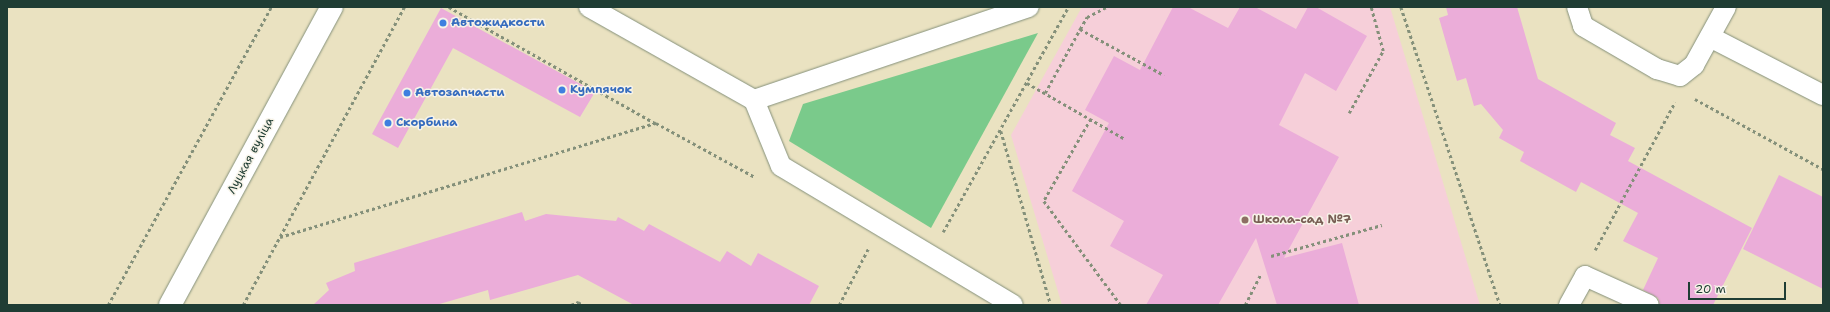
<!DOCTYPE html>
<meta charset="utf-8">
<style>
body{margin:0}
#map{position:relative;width:1830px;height:312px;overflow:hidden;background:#eae2c1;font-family:"Shantell Sans",sans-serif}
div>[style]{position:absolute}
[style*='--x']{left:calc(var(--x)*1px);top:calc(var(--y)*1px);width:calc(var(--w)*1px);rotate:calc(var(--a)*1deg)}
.built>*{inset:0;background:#f6cfd9}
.green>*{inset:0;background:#7aca8b}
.building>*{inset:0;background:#ebadd9}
.path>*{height:2.5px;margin-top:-1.25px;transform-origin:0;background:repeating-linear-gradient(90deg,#84907a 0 3px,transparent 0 6px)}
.roads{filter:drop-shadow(0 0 1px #84907a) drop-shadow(0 0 1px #84907a)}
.lane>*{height:20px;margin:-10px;padding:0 10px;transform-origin:10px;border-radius:10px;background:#fff}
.secondary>*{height:22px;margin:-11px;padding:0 11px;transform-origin:11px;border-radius:11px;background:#fff}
.dots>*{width:11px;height:11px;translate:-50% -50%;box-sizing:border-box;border:2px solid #f7f3e8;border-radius:50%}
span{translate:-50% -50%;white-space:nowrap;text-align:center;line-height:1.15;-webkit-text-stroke:3px #f7f3e8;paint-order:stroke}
.shop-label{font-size:12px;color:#366cbe;font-weight:700}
.left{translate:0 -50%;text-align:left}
.street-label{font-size:12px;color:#1f3d34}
.education-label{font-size:12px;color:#785e54;font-weight:700}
.frame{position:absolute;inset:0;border:8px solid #1f3d34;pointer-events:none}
.scale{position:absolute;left:1688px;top:282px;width:98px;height:18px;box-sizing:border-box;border:2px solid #1f3d34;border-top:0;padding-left:5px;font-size:12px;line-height:14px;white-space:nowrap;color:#1f3d34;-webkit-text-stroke:3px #f7f3e8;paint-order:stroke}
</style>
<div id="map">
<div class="built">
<i style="clip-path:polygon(1082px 7px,1390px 7px,1480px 305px,1062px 305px,1011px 135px)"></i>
</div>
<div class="green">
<i style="clip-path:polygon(1038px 33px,931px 228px,789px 141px,803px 104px)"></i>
</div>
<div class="building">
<i style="clip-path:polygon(1173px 7px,1188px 7px,1228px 28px,1240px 7px,1255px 7px,1296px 29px,1308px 7px,1316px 7px,1367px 36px,1336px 91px,1305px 73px,1279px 125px,1339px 157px,1284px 258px,1342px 243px,1359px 305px,1277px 305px,1256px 238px,1218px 305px,1146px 305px,1163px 275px,1110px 246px,1124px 221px,1072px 191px,1109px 123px,1085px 110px,1114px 56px,1140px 70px)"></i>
<i style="clip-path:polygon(1446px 7px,1517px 7px,1538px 79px,1616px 123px,1610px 135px,1635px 148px,1628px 161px,1752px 228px,1713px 305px,1660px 305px,1658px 298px,1643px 290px,1658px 258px,1623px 241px,1638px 213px,1581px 182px,1576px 192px,1520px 161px,1524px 152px,1499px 138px,1503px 130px,1481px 104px,1474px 106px,1466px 78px,1457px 81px,1439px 18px,1448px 15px)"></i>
<i style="clip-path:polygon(441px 8px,595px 92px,580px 117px,453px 48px,398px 148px,372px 134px)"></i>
<i style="clip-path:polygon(1779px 175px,1823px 197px,1823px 289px,1743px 249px)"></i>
<i style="clip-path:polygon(522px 212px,525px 221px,546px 214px,616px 221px,618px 217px,644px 231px,649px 224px,720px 262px,727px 251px,751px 266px,758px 253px,819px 286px,809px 305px,634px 305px,578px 275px,490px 300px,488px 290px,436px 305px,313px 305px,329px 290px,326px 283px,355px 271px,354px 263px)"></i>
</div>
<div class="path">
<i style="--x:449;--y:7;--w:236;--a:29.4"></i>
<i style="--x:1401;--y:7;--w:314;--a:71.6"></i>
<i style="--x:1080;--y:29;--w:14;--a:-60"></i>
<i style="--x:1087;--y:17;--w:22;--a:-27"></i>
<i style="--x:1027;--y:83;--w:113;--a:29.7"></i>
<i style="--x:1045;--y:93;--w:73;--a:-61.3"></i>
<i style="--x:1080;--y:29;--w:96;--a:28.7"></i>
<i style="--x:1695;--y:99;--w:146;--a:28.7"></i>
<i style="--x:1349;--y:113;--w:71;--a:-61.3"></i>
<i style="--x:1383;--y:51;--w:46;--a:-105.3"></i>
<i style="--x:1091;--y:119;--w:95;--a:119.8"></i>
<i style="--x:1044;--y:201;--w:129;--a:53.5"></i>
<i style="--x:1001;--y:131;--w:181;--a:74"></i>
<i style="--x:943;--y:232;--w:257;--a:-60.9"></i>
<i style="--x:280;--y:237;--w:393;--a:-16.9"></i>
<i style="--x:656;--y:123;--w:113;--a:28.6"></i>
<i style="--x:1595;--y:250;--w:168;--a:-61.6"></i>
<i style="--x:1271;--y:256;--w:115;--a:-15.6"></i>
<i style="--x:108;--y:305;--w:340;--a:-61.3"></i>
<i style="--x:243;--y:305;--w:339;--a:-61.6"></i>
<i style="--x:571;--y:305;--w:8;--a:-23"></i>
<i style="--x:578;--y:302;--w:6;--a:31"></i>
<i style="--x:839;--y:305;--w:63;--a:-62.6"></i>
<i style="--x:1245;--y:305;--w:35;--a:-63"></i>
</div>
<div class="roads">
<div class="lane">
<i style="--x:589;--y:7;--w:189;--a:29.4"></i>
<i style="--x:754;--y:100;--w:71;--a:67.8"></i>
<i style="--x:781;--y:166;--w:270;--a:30.9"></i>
<i style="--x:1577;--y:7;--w:20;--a:72"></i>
<i style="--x:1583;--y:26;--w:86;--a:30.2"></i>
<i style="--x:1657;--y:69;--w:24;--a:17"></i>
<i style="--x:1680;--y:76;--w:18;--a:-38"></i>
<i style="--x:1694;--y:65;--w:66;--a:-61.1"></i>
<i style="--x:1710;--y:37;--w:127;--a:27.2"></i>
<i style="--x:754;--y:100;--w:290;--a:-18.7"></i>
<i style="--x:1569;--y:305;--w:33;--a:-61"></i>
<i style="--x:1585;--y:276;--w:70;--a:24.4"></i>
</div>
<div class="secondary">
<i style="--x:170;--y:305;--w:339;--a:-61.5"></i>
</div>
</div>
<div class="dots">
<i style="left:443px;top:23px;background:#3f7fe0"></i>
<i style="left:562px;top:90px;background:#3f7fe0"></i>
<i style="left:407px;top:93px;background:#3f7fe0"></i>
<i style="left:388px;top:123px;background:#3f7fe0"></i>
<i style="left:1245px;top:220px;background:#8d6e63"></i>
</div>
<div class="shop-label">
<span class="left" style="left:451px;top:23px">Автожидкости</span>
<span class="left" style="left:570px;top:90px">Кумпячок</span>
<span class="left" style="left:415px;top:93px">Автозапчасти</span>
<span class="left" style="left:396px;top:123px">Скорбина</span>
</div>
<div class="street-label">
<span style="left:251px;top:156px;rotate:-62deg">Луцкая вуліца</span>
</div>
<div class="education-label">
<span class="left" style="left:1253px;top:220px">Школа-сад №7</span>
</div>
<div class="frame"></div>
<div class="scale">20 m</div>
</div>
